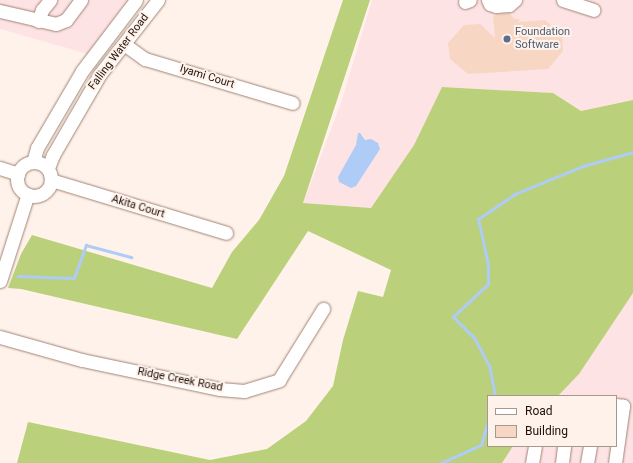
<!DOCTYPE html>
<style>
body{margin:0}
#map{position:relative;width:633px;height:463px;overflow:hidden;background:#fff2eb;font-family:Roboto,sans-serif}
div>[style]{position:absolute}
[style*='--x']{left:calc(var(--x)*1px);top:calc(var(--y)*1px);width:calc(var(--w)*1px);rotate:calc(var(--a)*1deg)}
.commercial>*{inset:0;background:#fee3e5}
.forest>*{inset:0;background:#bad07b}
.water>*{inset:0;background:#aeccf6}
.stream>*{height:2.5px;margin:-1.25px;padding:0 1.25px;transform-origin:1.25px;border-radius:1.25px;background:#aeccf6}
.building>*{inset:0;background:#f7d6c3}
.roads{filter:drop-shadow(0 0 1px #a08473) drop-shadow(0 0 1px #a08473)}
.minor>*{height:13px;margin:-6.5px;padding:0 6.5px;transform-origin:6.5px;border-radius:6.5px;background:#fff}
.minor>.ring{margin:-6.5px;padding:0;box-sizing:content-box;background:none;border:13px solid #fff;border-radius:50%}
.dots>*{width:11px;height:11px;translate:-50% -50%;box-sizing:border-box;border:2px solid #fff2eb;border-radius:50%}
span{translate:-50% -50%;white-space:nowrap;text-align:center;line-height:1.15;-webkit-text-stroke:4px #fff2eb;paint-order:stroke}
.service-label{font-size:11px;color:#4e5e75}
.left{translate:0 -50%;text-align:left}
.street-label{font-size:11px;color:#1c120b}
.legend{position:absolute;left:487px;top:395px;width:130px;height:52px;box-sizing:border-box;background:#fff2eb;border:1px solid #a49891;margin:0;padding:5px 7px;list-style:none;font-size:12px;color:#1c120b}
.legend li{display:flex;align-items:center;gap:8px;height:20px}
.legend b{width:20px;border:1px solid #a49891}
</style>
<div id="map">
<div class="commercial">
<i style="clip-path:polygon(0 0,128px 0,88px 54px,0 29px)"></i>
<i style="clip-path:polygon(372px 0,633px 0,633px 100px,581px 111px,553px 93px,442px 87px,414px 145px,371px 208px,303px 203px,341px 103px)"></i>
<i style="clip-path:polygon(633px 293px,633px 463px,502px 463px,513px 446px,616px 446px,616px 396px,558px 396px,579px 374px)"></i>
</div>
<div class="forest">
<i style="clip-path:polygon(343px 0,370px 0,303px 203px,371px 208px,414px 145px,442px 87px,553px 93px,581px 111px,633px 100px,633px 293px,579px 374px,558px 396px,488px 396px,488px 446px,513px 446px,502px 463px,17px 463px,28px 422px,210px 460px,267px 449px,306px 421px,333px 386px,343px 340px,358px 291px,383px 297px,391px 270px,308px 231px,237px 339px,21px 289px,8px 288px,21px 254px,32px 235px,212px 288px,232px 252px,259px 220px,284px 176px)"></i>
</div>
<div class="water">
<i style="clip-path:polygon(358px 133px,360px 133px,365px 140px,371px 139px,378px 143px,380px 149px,356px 186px,351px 188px,339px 182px,338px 177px,356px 145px)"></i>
</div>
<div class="stream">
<i style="--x:18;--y:276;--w:56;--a:2"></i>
<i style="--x:74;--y:278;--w:35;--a:-70"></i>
<i style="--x:86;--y:245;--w:47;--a:14.9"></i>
<i style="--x:495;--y:396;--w:31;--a:-101"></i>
<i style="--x:489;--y:366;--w:32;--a:-118"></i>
<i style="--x:474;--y:338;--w:30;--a:-135"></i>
<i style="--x:453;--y:317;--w:48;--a:-43.3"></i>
<i style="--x:488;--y:284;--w:19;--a:-90"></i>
<i style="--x:488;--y:265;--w:47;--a:-102.3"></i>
<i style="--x:478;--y:219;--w:45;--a:-34"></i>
<i style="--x:515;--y:194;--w:74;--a:-22.4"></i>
<i style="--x:583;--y:166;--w:52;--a:-15.6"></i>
<i style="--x:441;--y:463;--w:44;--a:-24.2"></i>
<i style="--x:481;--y:445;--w:25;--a:-74"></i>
</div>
<div class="building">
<i style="clip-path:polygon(510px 13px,514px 19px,520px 19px,518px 22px,545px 20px,562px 34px,563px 51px,548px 69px,468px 74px,450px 59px,448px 43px,464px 25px,480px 24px,495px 38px,493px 17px,496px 14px)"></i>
</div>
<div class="roads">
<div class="minor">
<i style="--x:488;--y:0;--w:4;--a:63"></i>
<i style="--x:490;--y:4;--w:6;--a:18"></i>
<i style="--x:496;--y:6;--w:13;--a:-4"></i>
<i style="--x:509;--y:5;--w:8;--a:-40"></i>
<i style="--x:563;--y:0;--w:32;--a:18"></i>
<i style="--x:465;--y:2;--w:5;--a:-22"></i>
<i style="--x:0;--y:11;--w:57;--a:13.1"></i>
<i style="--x:56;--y:24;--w:11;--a:-22"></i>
<i style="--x:66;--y:20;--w:25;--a:-53"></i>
<i style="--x:38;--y:21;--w:12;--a:-70"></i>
<i style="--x:42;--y:10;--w:13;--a:-51"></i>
<i style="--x:124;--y:44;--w:26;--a:36"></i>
<i style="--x:145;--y:59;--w:154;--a:16.6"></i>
<i style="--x:33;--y:162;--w:15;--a:-74"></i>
<i style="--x:37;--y:148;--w:89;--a:-59.7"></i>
<i style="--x:82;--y:71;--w:89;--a:-52.7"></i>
<i class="ring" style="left:17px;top:162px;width:21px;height:21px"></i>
<i style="--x:0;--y:168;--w:19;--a:18"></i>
<i style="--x:48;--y:168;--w:14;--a:-69"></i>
<i style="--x:53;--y:155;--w:94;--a:-59.9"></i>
<i style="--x:100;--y:74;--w:94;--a:-51.9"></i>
<i style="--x:51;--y:180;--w:183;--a:16.8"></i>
<i style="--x:0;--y:281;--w:91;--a:-72.2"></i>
<i style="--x:0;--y:337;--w:85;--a:15.7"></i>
<i style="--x:82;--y:360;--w:141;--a:11.9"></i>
<i style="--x:220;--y:389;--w:24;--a:5"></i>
<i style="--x:244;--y:391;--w:37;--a:-17"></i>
<i style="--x:279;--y:380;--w:84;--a:-58.2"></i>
<i style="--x:532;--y:463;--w:17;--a:-80"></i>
<i style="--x:562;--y:463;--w:17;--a:-83"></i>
<i style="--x:587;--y:463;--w:17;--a:-80"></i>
<i style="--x:615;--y:463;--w:58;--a:-82"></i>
<i style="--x:623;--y:406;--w:7;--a:-172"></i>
</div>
</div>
<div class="dots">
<i style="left:507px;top:39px;background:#5c6f8a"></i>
</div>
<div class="service-label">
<span class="left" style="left:515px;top:39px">Foundation<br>Software</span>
</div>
<div class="street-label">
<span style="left:119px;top:52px;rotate:-53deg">Falling Water Road</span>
<span style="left:207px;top:77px;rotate:17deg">Iyami Court</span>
<span style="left:138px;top:207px;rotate:17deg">Akita Court</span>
<span style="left:180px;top:380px;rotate:11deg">Ridge Creek Road</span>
</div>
<ul class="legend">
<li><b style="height:5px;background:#fff"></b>Road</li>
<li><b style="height:11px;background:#f7d6c3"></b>Building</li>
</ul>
</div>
